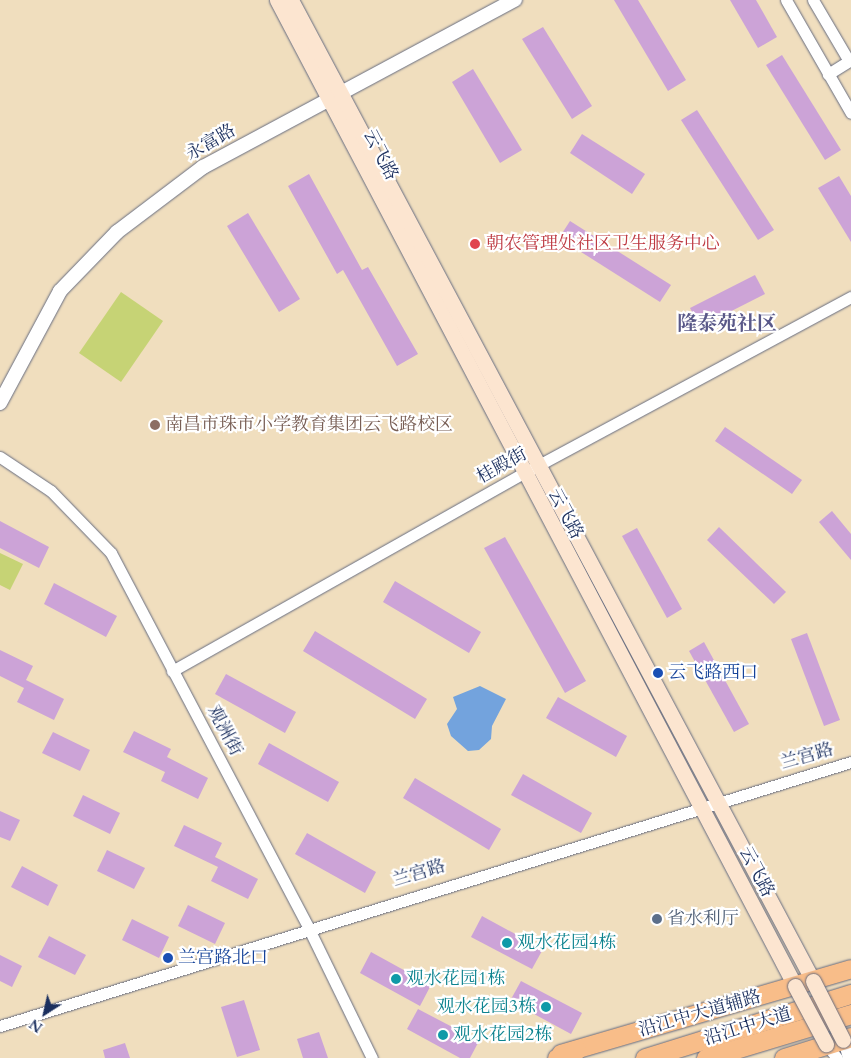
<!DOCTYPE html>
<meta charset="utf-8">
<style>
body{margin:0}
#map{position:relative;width:851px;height:1058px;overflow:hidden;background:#f0debe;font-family:Cardo,"Noto Serif SC",serif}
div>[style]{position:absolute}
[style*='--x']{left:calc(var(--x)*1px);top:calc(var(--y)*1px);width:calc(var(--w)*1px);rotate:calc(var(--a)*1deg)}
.green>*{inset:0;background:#c6d375}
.water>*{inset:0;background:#73a3dd}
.building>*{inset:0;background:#cca3d7}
.roads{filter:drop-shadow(0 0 1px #666c80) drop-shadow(0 0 1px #666c80)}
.minor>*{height:11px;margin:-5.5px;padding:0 5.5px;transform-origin:5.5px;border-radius:5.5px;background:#fff}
.tertiary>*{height:14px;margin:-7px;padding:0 7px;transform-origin:7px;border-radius:7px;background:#fff}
.secondary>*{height:15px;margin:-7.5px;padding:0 7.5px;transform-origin:7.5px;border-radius:7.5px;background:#fce5d0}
.primary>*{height:18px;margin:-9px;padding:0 9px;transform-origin:9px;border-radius:9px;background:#f8bd89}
.trunk>*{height:19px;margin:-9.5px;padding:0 9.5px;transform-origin:9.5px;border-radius:9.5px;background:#f8bd89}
.bridges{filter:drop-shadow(0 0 1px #666c80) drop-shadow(0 0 1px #666c80)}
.secondary-bridge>*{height:15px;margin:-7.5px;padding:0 7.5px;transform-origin:7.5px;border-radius:7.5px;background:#fce5d0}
.dots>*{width:14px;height:14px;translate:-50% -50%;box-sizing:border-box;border:2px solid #fff;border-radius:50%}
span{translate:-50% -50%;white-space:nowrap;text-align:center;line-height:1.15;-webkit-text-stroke:4.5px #fff;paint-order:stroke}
.street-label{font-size:18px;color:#1b2f5e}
.health-label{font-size:18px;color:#be3a42}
.left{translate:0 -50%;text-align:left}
.education-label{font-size:18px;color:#785e54}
.transit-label{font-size:18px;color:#164399}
.service-label{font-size:18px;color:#4e5e75}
.culture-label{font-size:18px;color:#0d838f}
.right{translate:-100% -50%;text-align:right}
.quarter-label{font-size:20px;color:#595888;font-weight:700}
.north{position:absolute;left:20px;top:988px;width:50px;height:50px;-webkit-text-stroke:4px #fff;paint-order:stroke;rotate:215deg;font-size:14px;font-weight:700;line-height:20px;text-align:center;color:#1b2f5e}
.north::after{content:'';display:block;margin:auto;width:18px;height:22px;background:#1b2f5e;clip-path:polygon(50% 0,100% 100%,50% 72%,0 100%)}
</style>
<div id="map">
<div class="green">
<i style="clip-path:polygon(121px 292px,163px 321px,121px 382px,79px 353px)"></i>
<i style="clip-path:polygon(0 553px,23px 564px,10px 590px,0 585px)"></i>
</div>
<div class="water">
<i style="clip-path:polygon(480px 686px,506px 699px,492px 726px,491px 739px,479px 750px,468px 751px,451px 736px,447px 724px,457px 709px,453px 697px)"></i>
</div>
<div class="building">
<i style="clip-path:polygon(614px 0,638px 0,686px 80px,668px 91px)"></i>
<i style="clip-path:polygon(730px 0,756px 0,777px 37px,758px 48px)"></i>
<i style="clip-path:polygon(543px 27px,592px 106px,572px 119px,522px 39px)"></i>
<i style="clip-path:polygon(782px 55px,841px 150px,825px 160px,766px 65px)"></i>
<i style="clip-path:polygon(473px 69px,522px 150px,500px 163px,452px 82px)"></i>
<i style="clip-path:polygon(697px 110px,774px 230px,758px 240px,681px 120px)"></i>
<i style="clip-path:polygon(582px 134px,645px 174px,632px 194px,570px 153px)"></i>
<i style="clip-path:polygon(309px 174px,362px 270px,368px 267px,418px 354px,397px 366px,343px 270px,337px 274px,288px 186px)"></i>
<i style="clip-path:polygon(839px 176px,851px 196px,851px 242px,818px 188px)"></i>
<i style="clip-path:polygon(248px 213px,300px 299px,279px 312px,227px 226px)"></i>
<i style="clip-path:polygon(570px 221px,671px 285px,660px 302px,559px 238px)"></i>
<i style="clip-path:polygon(755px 275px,765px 294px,700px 327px,690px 308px)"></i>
<i style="clip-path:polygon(725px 427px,802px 480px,792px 494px,715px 441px)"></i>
<i style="clip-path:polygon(832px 511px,851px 534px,851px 560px,819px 522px)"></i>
<i style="clip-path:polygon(0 521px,49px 547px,39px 568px,0 548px)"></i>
<i style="clip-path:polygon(719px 527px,786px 592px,774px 604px,707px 540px)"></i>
<i style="clip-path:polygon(637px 528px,682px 609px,667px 618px,622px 536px)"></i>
<i style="clip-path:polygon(505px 537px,586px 681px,565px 693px,484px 548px)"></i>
<i style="clip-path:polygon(395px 581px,481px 632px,469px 653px,383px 602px)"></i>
<i style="clip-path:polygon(54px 583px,117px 616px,106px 637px,44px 604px)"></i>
<i style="clip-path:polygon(315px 631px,427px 699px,415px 719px,303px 651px)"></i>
<i style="clip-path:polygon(807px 633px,840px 720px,824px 726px,791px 639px)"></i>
<i style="clip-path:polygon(704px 642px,749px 724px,734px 732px,689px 651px)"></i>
<i style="clip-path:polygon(0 650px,33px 666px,26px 680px,64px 699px,54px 720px,17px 702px,24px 688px,0 676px)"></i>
<i style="clip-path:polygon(226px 674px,296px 712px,285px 733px,215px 694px)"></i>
<i style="clip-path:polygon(558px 697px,627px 736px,616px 757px,546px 718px)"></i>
<i style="clip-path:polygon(134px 731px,171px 749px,167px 757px,208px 778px,198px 799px,161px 781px,165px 772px,123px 752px)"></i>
<i style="clip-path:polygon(53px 732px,90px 750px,80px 771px,42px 753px)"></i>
<i style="clip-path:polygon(269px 743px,339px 782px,328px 802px,258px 764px)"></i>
<i style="clip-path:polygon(523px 774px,592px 813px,581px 833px,511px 795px)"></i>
<i style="clip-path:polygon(415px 778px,501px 829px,489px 850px,403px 798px)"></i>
<i style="clip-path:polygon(83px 795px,120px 813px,110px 834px,73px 816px)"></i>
<i style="clip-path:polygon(0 811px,20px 820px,10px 841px,0 837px)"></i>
<i style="clip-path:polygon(184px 825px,222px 843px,215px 857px,258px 879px,248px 899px,211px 881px,218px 867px,174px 846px)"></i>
<i style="clip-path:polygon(307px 833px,376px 872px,365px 893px,295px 854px)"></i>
<i style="clip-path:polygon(107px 850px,145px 868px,134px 889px,97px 871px)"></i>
<i style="clip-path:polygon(22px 866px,58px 885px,48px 906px,11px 887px)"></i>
<i style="clip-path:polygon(188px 905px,225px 923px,215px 944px,178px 926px)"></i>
<i style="clip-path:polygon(482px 916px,543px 949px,532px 969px,471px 937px)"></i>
<i style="clip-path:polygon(132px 919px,169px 937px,159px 958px,122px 940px)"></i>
<i style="clip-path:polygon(49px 936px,86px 955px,75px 975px,38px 957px)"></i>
<i style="clip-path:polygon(371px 952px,431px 985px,420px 1006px,360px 973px)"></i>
<i style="clip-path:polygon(0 955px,22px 966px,12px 987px,0 981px)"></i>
<i style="clip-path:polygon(521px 981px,582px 1013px,571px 1034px,510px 1001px)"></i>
<i style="clip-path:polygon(244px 1000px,260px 1050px,237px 1057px,221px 1007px)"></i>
<i style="clip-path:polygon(418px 1009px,479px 1041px,470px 1058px,460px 1058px,407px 1029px)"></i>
<i style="clip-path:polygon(319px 1032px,328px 1058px,303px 1058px,297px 1039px)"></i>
<i style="clip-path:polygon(125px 1043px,130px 1058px,105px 1058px,103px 1050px)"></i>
</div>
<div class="roads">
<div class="minor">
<i style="--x:786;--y:0;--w:130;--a:60.1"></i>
<i style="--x:813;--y:0;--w:71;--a:59.5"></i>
<i style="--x:849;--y:61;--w:25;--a:148"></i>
<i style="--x:0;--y:457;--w:61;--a:33.7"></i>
<i style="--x:51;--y:491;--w:86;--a:45.9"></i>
<i style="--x:111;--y:553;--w:423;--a:62.2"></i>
<i style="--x:308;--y:927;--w:146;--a:64"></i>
<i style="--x:172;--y:671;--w:402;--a:-29.4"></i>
<i style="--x:522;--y:474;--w:374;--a:-28.3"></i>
<i style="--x:0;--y:1026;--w:891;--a:-17.24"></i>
<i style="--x:843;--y:1040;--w:19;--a:74"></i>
<i style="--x:826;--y:1044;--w:18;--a:52"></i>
</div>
<div class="tertiary">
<i style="--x:0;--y:403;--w:127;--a:-61.8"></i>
<i style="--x:60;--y:291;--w:82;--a:-46"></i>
<i style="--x:117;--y:232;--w:108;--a:-37.1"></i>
<i style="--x:203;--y:167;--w:354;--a:-28.2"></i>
</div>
<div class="secondary">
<i style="--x:277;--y:0;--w:1114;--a:62.28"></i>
<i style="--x:291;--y:0;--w:1111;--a:61.98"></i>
</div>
<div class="primary">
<i style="--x:561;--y:1054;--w:302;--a:-16.3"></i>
</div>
<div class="trunk">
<i style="--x:557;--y:1058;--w:21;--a:-23"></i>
<i style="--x:645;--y:1058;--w:216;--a:-17.3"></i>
<i style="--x:706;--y:1058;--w:152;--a:-16.9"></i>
<i style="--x:784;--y:1058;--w:70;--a:-17.4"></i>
</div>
</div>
<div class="bridges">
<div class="secondary-bridge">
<i style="--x:813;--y:981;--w:66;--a:63"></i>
<i style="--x:795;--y:986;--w:66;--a:61.9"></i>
</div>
</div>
<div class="dots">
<i style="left:475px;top:244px;background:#e0444e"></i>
<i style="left:155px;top:425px;background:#8d6e63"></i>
<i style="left:658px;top:673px;background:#1a4fb4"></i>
<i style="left:657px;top:919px;background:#5c6f8a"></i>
<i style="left:507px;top:943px;background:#0f9aa8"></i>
<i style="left:168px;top:958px;background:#1a4fb4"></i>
<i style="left:396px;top:979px;background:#0f9aa8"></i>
<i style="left:546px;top:1007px;background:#0f9aa8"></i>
<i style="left:443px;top:1035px;background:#0f9aa8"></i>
</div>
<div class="street-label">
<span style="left:211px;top:143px;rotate:-30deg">永富路</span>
<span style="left:380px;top:155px;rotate:63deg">云飞路</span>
<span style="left:502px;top:466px;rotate:-29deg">桂殿街</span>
<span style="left:565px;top:514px;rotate:62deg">云飞路</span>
<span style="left:224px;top:731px;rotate:62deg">观洲街</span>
<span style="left:807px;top:757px;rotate:-16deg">兰宫路</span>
<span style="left:756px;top:872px;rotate:62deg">云飞路</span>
<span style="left:419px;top:874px;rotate:-17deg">兰宫路</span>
<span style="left:700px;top:1014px;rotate:-16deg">沿江中大道辅路</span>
<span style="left:748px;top:1027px;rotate:-17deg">沿江中大道</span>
</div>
<div class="health-label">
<span class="left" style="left:486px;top:244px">朝农管理处社区卫生服务中心</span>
</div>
<div class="education-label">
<span class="left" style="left:165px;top:425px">南昌市珠市小学教育集团云飞路校区</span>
</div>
<div class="transit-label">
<span class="left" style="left:668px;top:673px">云飞路西口</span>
<span class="left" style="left:178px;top:958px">兰宫路北口</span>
</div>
<div class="service-label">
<span class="left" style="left:667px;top:919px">省水利厅</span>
</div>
<div class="culture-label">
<span class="left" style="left:517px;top:943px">观水花园4栋</span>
<span class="left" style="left:406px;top:979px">观水花园1栋</span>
<span class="right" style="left:536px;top:1007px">观水花园3栋</span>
<span class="left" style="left:453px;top:1035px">观水花园2栋</span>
</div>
<div class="quarter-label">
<span style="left:727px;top:323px">隆泰苑社区</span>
</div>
<div class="north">N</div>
</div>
